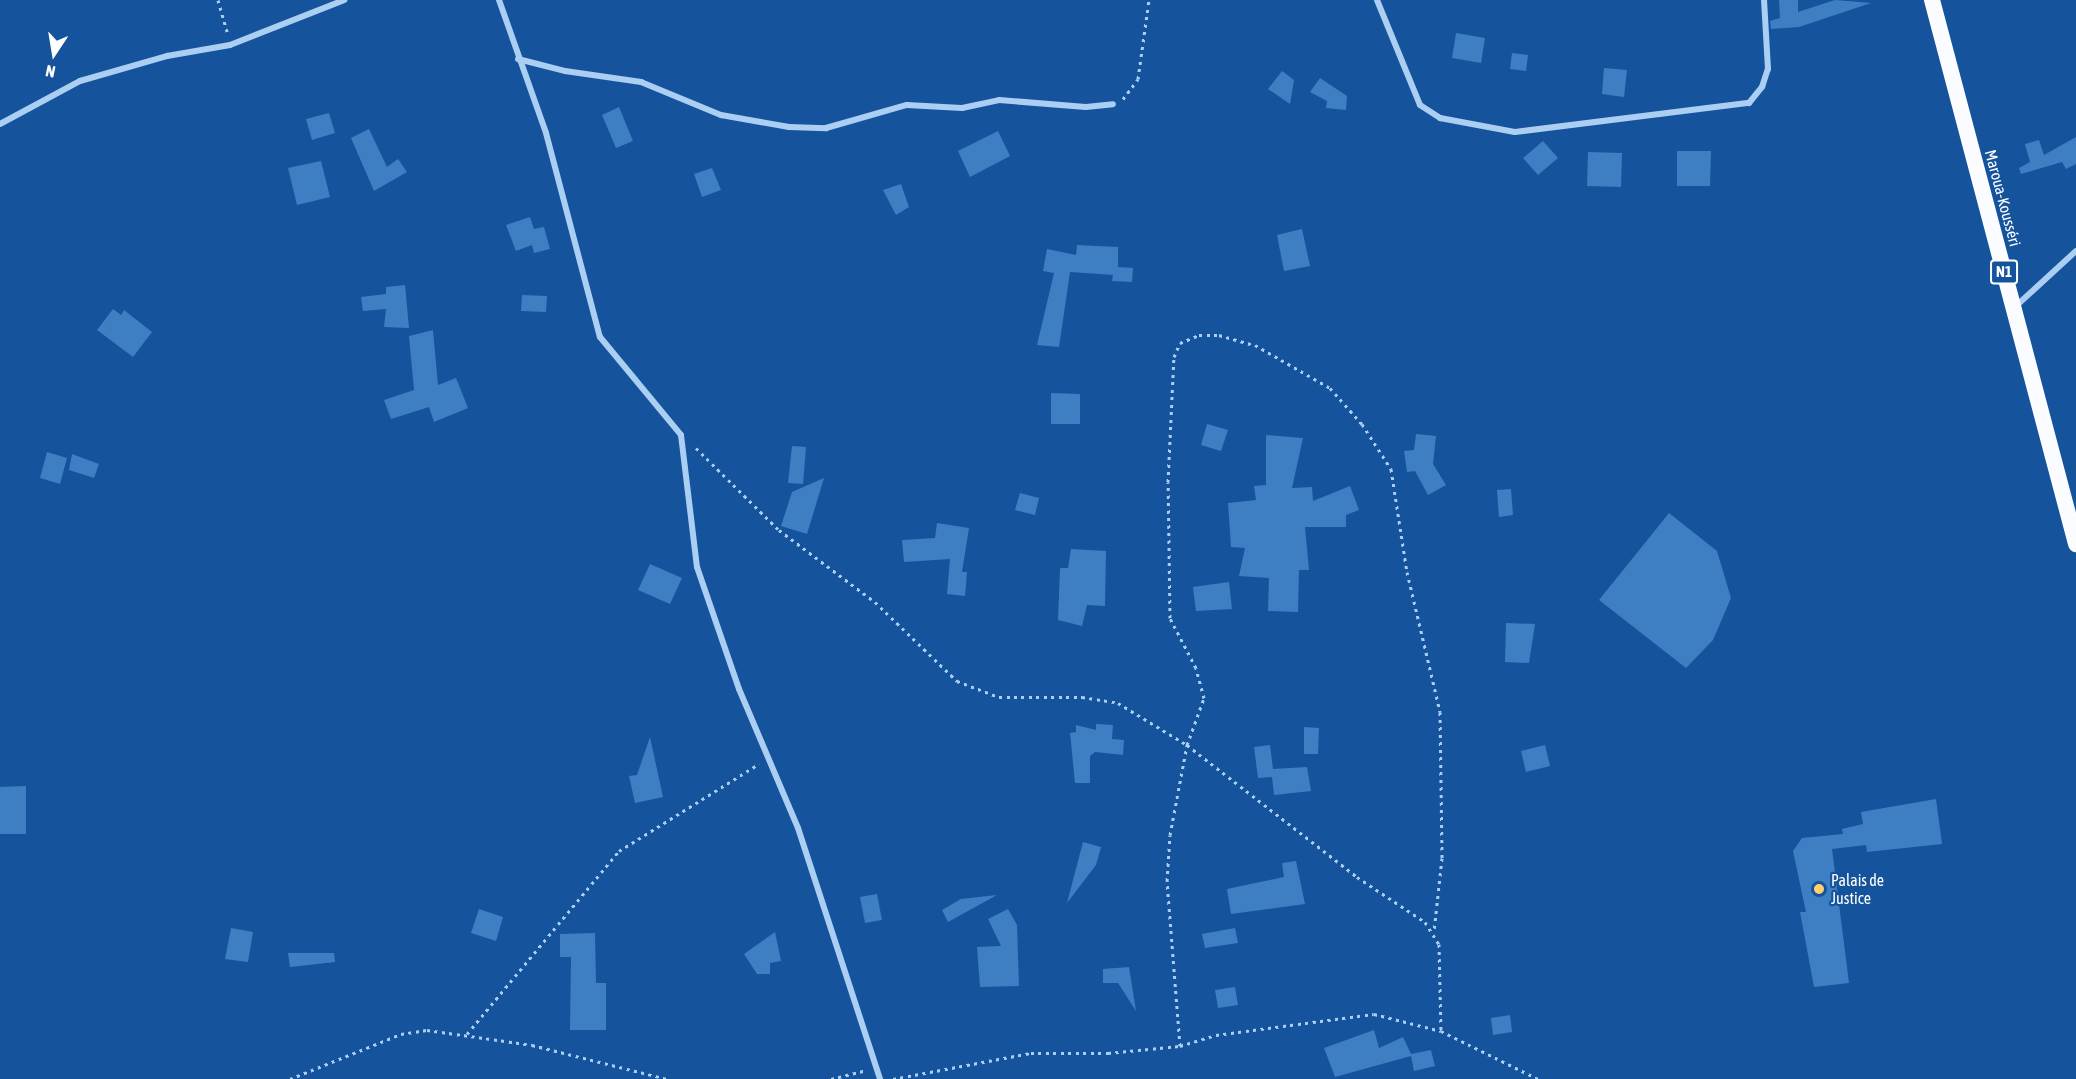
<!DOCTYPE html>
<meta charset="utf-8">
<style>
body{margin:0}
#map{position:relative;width:2076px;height:1079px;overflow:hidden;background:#15549c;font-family:"Asap Condensed",sans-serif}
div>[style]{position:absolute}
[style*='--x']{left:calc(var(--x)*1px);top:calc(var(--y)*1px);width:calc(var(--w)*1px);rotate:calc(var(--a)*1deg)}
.building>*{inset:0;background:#3e7ec2}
.path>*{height:3px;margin-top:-1.5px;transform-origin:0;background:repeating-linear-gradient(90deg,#abcef3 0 3px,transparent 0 7.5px)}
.minor>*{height:6px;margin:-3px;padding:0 3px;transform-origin:3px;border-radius:3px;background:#abcef3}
.trunk>*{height:16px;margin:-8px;padding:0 8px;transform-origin:8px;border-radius:8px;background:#fbfcff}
.dots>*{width:16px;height:16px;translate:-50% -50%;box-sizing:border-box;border:3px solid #15549c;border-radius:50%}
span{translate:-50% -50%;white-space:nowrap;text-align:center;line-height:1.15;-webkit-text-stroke:4.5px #15549c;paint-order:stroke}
.shield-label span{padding:2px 4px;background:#15549c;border:2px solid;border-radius:4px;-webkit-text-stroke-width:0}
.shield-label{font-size:15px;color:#fff;font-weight:700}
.street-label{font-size:16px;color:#fff}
.poi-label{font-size:16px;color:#fff}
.left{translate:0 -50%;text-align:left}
.north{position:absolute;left:24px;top:24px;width:60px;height:60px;-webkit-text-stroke:4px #15549c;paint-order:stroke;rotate:192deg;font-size:16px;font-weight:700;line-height:24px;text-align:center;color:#fff}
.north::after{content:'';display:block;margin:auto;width:21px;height:27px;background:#fff;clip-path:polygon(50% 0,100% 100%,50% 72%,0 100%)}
</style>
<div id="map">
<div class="building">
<i style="clip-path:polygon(1779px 0,1798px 0,1798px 12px,1835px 0,1871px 3px,1799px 27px,1771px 29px,1770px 21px,1780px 18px)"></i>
<i style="clip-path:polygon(1456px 33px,1485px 38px,1481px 63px,1452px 58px)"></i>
<i style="clip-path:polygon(1512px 53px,1528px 55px,1526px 71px,1510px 69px)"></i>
<i style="clip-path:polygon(1604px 68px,1627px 70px,1624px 97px,1602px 94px)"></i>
<i style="clip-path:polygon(1282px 71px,1294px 80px,1290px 104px,1268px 89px)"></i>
<i style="clip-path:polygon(1320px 78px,1347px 96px,1346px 110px,1326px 108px,1327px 101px,1310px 92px)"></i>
<i style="clip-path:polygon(619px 107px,633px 141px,616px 148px,602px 115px)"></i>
<i style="clip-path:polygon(329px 113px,335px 133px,312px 140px,306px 119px)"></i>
<i style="clip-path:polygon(369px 129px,387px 167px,398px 159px,407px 172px,374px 191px,351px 138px)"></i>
<i style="clip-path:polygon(998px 131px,1010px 156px,970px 177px,958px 151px)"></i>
<i style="clip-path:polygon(2076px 137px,2076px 164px,2066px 169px,2062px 162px,2021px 174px,2019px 168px,2030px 162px,2025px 144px,2039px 140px,2044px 155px)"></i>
<i style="clip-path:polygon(1543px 141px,1558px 158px,1538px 175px,1523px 158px)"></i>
<i style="clip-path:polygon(1677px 151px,1711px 151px,1710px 186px,1677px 186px)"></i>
<i style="clip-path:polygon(1588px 152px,1622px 153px,1621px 187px,1587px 186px)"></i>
<i style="clip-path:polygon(321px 161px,330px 197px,297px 205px,288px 168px)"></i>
<i style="clip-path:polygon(712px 168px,721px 190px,702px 197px,694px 174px)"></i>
<i style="clip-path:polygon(901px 184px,909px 207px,896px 215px,883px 190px)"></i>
<i style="clip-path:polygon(530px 217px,534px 229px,544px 227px,550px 249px,534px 253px,532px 245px,516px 251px,506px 225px)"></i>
<i style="clip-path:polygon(1302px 229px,1310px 266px,1284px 271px,1277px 235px)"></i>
<i style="clip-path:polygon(1077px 245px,1118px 247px,1118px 267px,1133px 268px,1132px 282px,1112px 281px,1113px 275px,1070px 272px,1059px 347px,1037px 345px,1054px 273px,1043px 271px,1047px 249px,1076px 255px)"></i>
<i style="clip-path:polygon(405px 285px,409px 328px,384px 327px,386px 309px,363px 311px,361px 297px,386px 294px,386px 287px)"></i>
<i style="clip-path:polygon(522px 295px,547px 296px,546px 312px,521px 311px)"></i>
<i style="clip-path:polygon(113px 309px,121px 315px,124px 310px,152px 332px,133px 357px,97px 330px)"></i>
<i style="clip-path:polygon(433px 330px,438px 385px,456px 378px,468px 408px,434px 422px,429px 407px,391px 419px,384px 400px,414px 390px,409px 336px)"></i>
<i style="clip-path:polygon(1051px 393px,1080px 394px,1080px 424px,1051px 424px)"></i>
<i style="clip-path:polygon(1207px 424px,1228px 430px,1221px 451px,1201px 445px)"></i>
<i style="clip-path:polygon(1416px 434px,1436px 436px,1433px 464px,1446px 485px,1428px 495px,1415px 471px,1407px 472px,1404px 451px,1414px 450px)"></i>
<i style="clip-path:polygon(1266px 435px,1303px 438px,1292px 488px,1312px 487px,1313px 501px,1350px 486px,1359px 510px,1346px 515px,1346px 527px,1305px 527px,1309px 570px,1299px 570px,1298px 612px,1268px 611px,1269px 578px,1239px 576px,1245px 548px,1231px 547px,1228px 503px,1256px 500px,1254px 486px,1266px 485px)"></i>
<i style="clip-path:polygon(792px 446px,806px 447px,803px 484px,788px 483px)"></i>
<i style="clip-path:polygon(47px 452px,67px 458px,60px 484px,40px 478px)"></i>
<i style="clip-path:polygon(72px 454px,99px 464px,94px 478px,69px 470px)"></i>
<i style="clip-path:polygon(824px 478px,807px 534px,781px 526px,792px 492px)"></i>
<i style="clip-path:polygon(1511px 489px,1513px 515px,1499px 517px,1497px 490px)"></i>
<i style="clip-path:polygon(1020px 493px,1039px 498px,1035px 515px,1015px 510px)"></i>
<i style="clip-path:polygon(1669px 513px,1717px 551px,1731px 598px,1713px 640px,1686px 668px,1599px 600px)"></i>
<i style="clip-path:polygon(937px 523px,969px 528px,962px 572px,967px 572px,965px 596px,947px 594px,950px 559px,904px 562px,902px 540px,935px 538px)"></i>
<i style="clip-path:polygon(1071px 549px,1106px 551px,1105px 606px,1087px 605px,1082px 626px,1058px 620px,1060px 568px,1068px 568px)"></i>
<i style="clip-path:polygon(650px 564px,682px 578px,670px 604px,638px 590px)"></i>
<i style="clip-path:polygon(1229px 582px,1232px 609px,1196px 611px,1193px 587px)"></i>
<i style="clip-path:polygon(1506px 623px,1535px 624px,1529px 663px,1505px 662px)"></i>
<i style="clip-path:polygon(1096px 724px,1113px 725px,1112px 739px,1124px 740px,1123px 755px,1095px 752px,1090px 756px,1090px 783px,1075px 783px,1070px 733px,1076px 732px,1076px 725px,1096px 730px)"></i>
<i style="clip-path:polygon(1304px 727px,1319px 728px,1318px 754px,1304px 754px)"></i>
<i style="clip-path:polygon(650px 737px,663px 797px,635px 803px,629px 776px,637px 775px)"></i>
<i style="clip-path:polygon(1270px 745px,1273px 769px,1307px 767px,1311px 791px,1274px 795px,1272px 777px,1258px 778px,1254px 747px)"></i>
<i style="clip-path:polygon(1545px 745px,1550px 766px,1526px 772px,1521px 751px)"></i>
<i style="clip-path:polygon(26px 786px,26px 834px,0 834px,0 787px)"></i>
<i style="clip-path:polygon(1936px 799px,1942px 844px,1867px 852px,1866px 845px,1832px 849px,1849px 983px,1814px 987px,1800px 912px,1806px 912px,1793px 851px,1802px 838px,1843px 834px,1842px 829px,1863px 824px,1861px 812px)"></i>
<i style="clip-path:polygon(1083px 842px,1101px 847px,1096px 865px,1067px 903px)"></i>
<i style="clip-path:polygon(1296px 861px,1305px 904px,1231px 914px,1227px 889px,1284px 877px,1282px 863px)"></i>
<i style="clip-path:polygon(877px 894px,882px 920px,865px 923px,860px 897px)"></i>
<i style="clip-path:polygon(997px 895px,948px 922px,942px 910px,961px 899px)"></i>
<i style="clip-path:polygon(479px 909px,503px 917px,496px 941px,471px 933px)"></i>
<i style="clip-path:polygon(1008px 909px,1017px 925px,1019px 986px,980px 987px,977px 947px,1001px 946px,988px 919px)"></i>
<i style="clip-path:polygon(231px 928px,253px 932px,248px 962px,225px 959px)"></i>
<i style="clip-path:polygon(1235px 928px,1238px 943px,1205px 948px,1202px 934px)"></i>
<i style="clip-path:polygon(775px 932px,781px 961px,770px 963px,770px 974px,757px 974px,744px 954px)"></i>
<i style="clip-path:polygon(595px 933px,596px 983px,606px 983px,606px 1030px,570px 1030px,571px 957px,560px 957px,560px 934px)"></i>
<i style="clip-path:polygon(288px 953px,334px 953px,335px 962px,290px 967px)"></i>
<i style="clip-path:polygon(1129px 967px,1136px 1011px,1118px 983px,1103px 983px,1103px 969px)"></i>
<i style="clip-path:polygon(1235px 987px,1238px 1005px,1218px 1008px,1215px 990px)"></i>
<i style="clip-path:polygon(1510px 1015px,1512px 1032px,1493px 1035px,1491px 1018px)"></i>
<i style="clip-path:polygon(1374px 1030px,1379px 1048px,1403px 1037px,1411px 1054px,1431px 1050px,1435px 1066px,1414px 1071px,1411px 1056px,1335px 1077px,1324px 1048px)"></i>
</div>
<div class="path">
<i style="--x:218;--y:0;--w:36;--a:74"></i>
<i style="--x:1123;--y:99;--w:25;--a:-53"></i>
<i style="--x:1138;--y:79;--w:80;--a:-82.1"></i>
<i style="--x:696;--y:448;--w:117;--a:44.7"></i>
<i style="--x:779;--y:530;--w:120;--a:36.9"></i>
<i style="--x:875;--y:602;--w:114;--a:43.9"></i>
<i style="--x:957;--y:681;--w:45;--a:20.9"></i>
<i style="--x:999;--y:697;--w:83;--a:0"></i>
<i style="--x:1082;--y:697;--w:36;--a:9"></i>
<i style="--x:1118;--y:703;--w:81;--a:31.3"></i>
<i style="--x:1187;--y:745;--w:215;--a:37.8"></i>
<i style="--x:1357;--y:877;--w:82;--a:33.5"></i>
<i style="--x:1425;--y:922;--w:26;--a:58"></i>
<i style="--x:1439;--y:944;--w:87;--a:88.7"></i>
<i style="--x:467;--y:1034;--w:238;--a:-50.3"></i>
<i style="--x:619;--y:851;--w:165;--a:-31.9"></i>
<i style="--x:1180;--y:1046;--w:166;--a:-94.5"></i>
<i style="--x:1167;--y:881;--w:46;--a:-86.3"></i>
<i style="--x:1170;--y:835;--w:92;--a:-79.3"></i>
<i style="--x:1187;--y:745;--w:50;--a:-70.1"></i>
<i style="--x:1204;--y:698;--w:31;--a:-105"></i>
<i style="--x:1196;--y:668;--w:56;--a:-117.5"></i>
<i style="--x:1170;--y:618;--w:136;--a:-90.8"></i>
<i style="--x:1168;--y:482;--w:125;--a:-87.3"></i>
<i style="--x:1174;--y:357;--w:15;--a:-67"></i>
<i style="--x:1180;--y:343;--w:21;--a:-23"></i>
<i style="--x:1199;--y:335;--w:20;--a:0"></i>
<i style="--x:1219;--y:335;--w:37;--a:16"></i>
<i style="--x:1255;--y:345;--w:86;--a:29.8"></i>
<i style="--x:1330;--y:388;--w:48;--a:48.4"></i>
<i style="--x:1362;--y:424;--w:54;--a:57.2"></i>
<i style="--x:1391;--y:469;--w:104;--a:81.2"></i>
<i style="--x:1407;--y:572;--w:144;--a:76.7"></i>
<i style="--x:1440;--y:712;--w:146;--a:89.2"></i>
<i style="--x:1442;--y:858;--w:74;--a:96.2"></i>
<i style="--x:290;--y:1079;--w:120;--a:-22.1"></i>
<i style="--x:401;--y:1034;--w:26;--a:-9"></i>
<i style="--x:427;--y:1030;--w:106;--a:8.1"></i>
<i style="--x:532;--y:1045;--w:139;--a:14.1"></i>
<i style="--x:831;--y:1079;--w:36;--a:-14"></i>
<i style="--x:893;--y:1079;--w:140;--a:-10.7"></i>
<i style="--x:1031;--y:1053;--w:77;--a:0"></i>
<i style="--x:1108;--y:1053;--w:72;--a:-5.6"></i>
<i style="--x:1180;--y:1046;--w:38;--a:-17"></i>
<i style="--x:1216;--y:1035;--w:159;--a:-7.6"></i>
<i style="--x:1374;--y:1014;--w:69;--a:14.2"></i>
<i style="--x:1441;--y:1031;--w:108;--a:26.3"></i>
</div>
<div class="minor">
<i style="--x:499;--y:0;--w:141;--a:70.5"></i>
<i style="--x:546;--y:133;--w:211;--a:75.2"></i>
<i style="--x:600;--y:337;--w:127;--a:50.4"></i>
<i style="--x:681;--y:435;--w:133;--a:83.1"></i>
<i style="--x:697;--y:567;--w:129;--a:71"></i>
<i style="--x:739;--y:689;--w:151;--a:67"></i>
<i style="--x:798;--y:828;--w:264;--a:71.9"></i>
<i style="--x:1377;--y:0;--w:113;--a:67.7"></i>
<i style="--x:1420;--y:105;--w:24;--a:33"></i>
<i style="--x:1440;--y:118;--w:76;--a:10.6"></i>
<i style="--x:1515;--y:132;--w:236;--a:-7.1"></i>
<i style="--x:1749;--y:103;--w:21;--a:-51"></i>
<i style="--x:1762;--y:87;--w:19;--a:-72"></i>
<i style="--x:1768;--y:69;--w:69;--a:-93.3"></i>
<i style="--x:518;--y:59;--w:49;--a:14.3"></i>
<i style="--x:565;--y:71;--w:77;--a:8.2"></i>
<i style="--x:641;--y:82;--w:87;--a:22.4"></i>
<i style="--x:721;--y:115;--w:69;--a:10"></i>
<i style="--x:789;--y:127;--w:37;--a:2"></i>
<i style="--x:826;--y:128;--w:84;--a:-15.9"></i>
<i style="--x:907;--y:105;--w:55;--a:3.1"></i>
<i style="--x:962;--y:108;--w:38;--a:-12"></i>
<i style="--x:999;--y:100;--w:87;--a:4.6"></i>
<i style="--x:1086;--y:107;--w:27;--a:-6"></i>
<i style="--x:0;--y:124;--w:91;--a:-28.3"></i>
<i style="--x:80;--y:81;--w:91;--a:-16"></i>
<i style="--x:167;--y:56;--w:64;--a:-9.9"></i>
<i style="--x:230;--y:45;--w:123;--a:-21.5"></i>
<i style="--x:2016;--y:306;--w:81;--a:-42.5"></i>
</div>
<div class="trunk">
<i style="--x:1932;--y:0;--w:563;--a:75.17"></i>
</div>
<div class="dots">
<i style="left:1819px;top:889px;background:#ffd06d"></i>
</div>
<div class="shield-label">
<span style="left:2004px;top:272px">N1</span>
</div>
<div class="street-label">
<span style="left:2003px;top:198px;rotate:75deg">Maroua-Kousséri</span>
</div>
<div class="poi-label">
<span class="left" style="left:1831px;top:889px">Palais de<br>Justice</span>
</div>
<div class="north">N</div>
</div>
